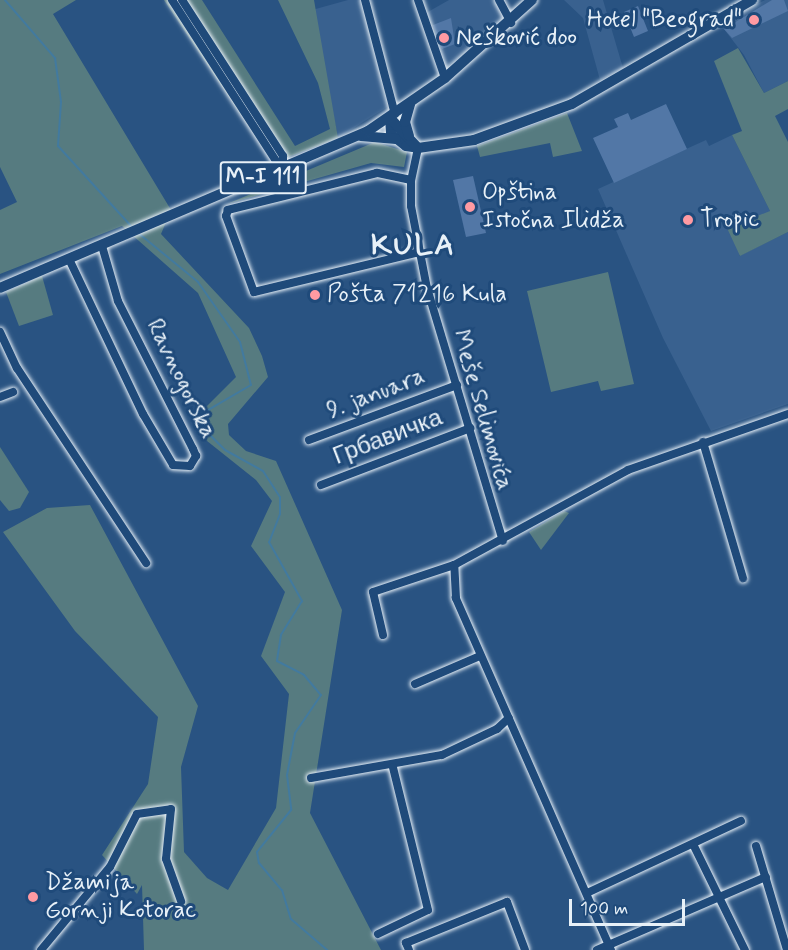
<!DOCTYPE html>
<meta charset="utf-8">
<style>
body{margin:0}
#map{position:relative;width:788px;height:950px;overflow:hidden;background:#295382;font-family:Mynerve,sans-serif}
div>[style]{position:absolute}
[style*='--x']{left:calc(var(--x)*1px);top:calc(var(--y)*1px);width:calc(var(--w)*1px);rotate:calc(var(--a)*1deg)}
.built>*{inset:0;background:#39618f}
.green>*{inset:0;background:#567b80}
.stream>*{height:2px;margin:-1px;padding:0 1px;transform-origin:1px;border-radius:1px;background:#427a9f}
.building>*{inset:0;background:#5277a6}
.roads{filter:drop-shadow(0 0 2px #e8f1f8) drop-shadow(0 0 2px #e8f1f8)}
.minor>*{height:8px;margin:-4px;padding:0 4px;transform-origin:4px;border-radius:4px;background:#1f4a7a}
.major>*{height:10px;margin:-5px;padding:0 5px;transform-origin:5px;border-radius:5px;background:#1f4a7a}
.dots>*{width:16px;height:16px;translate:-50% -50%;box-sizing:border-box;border:3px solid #1f4a7a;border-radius:50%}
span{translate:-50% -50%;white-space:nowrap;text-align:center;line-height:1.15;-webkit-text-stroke:6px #1f4a7a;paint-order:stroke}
.shield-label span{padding:2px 4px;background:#1f4a7a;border:2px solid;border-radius:4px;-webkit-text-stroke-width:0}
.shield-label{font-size:22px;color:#e8f1f8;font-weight:700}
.poi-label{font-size:24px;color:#e8f1f8}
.right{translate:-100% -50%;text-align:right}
.left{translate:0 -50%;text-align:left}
.street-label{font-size:24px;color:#e8f1f8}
.district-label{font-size:30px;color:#e8f1f8;font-weight:700;letter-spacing:1.5px}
.scale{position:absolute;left:569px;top:899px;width:116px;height:27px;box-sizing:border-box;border:3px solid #e8f1f8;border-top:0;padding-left:8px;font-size:18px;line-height:21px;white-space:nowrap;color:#e8f1f8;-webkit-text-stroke:4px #1f4a7a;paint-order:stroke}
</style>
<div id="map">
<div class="built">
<i style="clip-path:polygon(348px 0,361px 0,390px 105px,338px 138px,312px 10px)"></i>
<i style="clip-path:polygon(449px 0,495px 0,506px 21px,445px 68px,426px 13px)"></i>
<i style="clip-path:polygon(564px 0,603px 0,623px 68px,600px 80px,583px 18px)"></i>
<i style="clip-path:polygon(765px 0,788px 0,788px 81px,764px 93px,744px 55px,720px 24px)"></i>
<i style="clip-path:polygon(732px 135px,770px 211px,739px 256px,788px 232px,788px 404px,711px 431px,663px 338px,598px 189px,706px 140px,709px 146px)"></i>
</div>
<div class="green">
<i style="clip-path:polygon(0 0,76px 0,53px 14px,171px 210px,161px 234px,249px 328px,262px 356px,268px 377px,228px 424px,229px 435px,246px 451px,276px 461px,342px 610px,310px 813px,381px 950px,144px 950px,142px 885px,137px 894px,102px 855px,148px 784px,158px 717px,75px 631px,3px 532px,47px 508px,90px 505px,198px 706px,181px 767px,184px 852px,207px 878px,228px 890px,276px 808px,289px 694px,261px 656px,285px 592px,251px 546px,272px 501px,256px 480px,197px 433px,206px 407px,236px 377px,198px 293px,122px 226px,0 274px,0 210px,17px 202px,0 167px)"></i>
<i style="clip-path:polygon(164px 0,202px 0,295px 146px,330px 129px,318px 83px,278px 0,314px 0,338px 138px,273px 163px)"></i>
<i style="clip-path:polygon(738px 48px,764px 93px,788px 81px,788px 109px,775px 116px,788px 142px,788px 232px,740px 256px,727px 228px,770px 211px,732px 135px,742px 131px,714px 61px)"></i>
<i style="clip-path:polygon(567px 113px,582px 151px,553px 157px,550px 143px,480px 157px,477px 146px)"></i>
<i style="clip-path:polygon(375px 142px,407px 152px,404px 167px,371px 163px,227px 204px)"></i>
<i style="clip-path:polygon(608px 272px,634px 384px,601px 391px,598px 381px,551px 392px,527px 291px)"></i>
<i style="clip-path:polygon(42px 276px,53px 315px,19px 326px,6px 292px)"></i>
<i style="clip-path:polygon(0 447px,29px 492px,20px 508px,9px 511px,0 500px)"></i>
<i style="clip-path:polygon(564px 511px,569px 513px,541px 550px,529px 532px)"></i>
</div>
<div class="stream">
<i style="--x:5;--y:0;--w:77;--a:49.2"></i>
<i style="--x:55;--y:58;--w:44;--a:82.2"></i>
<i style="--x:61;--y:102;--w:44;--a:93.9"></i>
<i style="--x:58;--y:146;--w:111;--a:47.6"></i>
<i style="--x:137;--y:232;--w:79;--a:39.3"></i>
<i style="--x:198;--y:282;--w:73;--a:55"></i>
<i style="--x:240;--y:342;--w:44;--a:75.7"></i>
<i style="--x:251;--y:385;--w:50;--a:149.8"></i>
<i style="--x:208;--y:410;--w:23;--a:90"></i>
<i style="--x:208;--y:433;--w:24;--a:45"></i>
<i style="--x:225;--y:450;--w:43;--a:28.9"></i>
<i style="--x:263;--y:471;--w:31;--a:57"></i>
<i style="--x:280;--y:497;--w:17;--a:90"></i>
<i style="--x:280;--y:514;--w:30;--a:111"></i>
<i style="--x:269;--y:542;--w:68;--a:60.8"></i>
<i style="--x:302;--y:601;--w:40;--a:122"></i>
<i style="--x:281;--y:635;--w:26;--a:99"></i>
<i style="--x:277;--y:661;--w:30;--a:27"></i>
<i style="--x:304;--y:675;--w:26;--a:50"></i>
<i style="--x:321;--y:695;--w:46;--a:124.4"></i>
<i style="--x:295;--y:733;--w:43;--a:100.8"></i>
<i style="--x:287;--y:775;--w:35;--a:83"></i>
<i style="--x:291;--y:810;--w:54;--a:129"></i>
<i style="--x:257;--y:852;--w:11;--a:80"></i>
<i style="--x:259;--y:863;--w:35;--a:50"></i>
<i style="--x:282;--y:890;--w:30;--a:73"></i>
<i style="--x:291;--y:919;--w:48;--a:40.7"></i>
</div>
<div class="building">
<i style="clip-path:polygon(772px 0,784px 0,788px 11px,732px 38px,724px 29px)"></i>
<i style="clip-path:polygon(638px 6px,648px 31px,634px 37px,624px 12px)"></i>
<i style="clip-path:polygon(451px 18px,455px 44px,442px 49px,433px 25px)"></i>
<i style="clip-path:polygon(666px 104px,687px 149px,614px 183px,593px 138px,618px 127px,614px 119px,628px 113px,631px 120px)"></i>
<i style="clip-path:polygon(473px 176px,486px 233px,466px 237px,453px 180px)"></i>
</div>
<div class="roads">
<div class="minor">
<i style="--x:172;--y:0;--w:192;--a:57.1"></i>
<i style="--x:276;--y:161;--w:13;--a:39"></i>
<i style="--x:182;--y:0;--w:186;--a:57.1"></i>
<i style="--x:283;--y:156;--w:7;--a:90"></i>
<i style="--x:365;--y:0;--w:118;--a:75.3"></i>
<i style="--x:418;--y:0;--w:83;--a:70.9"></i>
<i style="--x:499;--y:0;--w:26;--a:62"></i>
<i style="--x:418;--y:148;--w:33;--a:102"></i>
<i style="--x:411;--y:180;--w:26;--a:90"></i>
<i style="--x:411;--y:206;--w:84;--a:79"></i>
<i style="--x:427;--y:288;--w:264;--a:73.3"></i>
<i style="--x:411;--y:180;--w:35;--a:-168"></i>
<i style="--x:377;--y:173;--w:154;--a:166.1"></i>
<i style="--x:228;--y:210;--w:6;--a:108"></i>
<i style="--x:226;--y:216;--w:81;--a:69.8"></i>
<i style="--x:254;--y:292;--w:170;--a:-13.6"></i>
<i style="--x:69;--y:259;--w:172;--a:64.5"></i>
<i style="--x:143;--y:414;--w:59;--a:59.5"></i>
<i style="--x:173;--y:465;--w:17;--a:3"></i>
<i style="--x:190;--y:466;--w:12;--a:-59"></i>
<i style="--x:196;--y:456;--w:8;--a:-113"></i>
<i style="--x:193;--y:449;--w:166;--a:-116.9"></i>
<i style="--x:118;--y:301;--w:57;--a:-106.2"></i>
<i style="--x:0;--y:332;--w:40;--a:65"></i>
<i style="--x:17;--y:368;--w:234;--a:56.5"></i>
<i style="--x:0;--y:397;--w:14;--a:-21"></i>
<i style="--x:309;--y:440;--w:158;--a:-20.4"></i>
<i style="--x:703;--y:442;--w:142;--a:73.6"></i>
<i style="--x:321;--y:485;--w:160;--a:-20.9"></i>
<i style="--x:383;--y:635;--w:44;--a:-103.1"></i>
<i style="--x:373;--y:592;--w:85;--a:-18.4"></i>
<i style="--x:415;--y:684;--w:71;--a:-23.3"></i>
<i style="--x:311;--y:778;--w:133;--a:-10"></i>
<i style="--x:442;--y:755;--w:61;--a:-25.3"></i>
<i style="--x:497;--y:729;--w:16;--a:-43"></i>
<i style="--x:693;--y:844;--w:118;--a:63.9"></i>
<i style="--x:756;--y:846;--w:109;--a:73.4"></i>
<i style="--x:587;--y:893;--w:170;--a:-25.1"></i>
<i style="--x:378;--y:934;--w:55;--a:-25.6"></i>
<i style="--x:428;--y:910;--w:147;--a:-103.8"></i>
<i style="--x:41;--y:950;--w:108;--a:-50.3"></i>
<i style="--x:110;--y:867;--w:59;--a:-63"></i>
<i style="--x:137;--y:814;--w:34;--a:-8"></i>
<i style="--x:171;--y:809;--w:50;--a:95.7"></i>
<i style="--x:166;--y:859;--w:45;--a:70.3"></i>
<i style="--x:409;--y:950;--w:8;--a:-113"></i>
<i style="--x:406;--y:943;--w:109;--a:-22.1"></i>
<i style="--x:507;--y:902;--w:51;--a:69.4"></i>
<i style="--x:597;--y:950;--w:184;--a:-23.4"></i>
<i style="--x:611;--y:950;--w:385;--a:-113.8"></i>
<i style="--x:456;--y:598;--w:33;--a:-93"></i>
<i style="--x:454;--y:565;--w:198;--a:-28.6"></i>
<i style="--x:628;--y:470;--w:170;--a:-19.3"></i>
</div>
<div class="major">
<i style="--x:390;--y:118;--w:16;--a:86"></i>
<i style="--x:391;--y:134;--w:19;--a:39"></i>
<i style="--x:406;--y:146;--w:12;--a:9"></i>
<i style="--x:418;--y:148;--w:57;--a:-8.1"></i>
<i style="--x:474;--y:140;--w:104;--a:-20.2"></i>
<i style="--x:572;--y:104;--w:208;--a:-30"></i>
<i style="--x:390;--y:118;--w:41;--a:47"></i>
<i style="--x:361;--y:136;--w:35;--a:5"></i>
<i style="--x:409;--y:136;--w:15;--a:-106"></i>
<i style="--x:405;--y:122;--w:19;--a:-74"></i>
<i style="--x:0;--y:288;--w:400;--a:-23.1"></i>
<i style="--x:368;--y:131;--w:93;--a:-34.5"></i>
<i style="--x:445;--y:78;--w:117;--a:-41.9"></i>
</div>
</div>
<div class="dots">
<i style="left:754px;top:20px;background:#ff9aa2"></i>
<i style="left:444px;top:38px;background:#ff9aa2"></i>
<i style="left:470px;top:207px;background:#ff9aa2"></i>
<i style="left:688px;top:220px;background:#ff9aa2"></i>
<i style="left:315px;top:295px;background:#ff9aa2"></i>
<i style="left:33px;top:897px;background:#ff9aa2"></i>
</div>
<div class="shield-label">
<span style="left:263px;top:178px">M-I 111</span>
</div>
<div class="poi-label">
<span class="right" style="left:742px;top:20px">Hotel "Beograd"</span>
<span class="left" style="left:456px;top:38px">Nešković doo</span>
<span class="left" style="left:482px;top:207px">Opština<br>Istočna Ilidža</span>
<span class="left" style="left:700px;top:220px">Tropic</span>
<span class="left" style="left:327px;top:295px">Pošta 71216 Kula</span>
<span class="left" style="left:45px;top:897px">Džamija<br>Gornji Kotorac</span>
</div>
<div class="street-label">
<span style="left:181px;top:379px;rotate:64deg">Ravnogorska</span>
<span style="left:376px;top:394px;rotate:-21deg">9. januara</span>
<span style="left:482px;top:410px;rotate:74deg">Meše Selimovića</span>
<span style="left:388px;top:438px;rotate:-21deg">Грбавичка</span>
</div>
<div class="district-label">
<span style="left:413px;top:246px">KULA</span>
</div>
<div class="scale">100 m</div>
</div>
